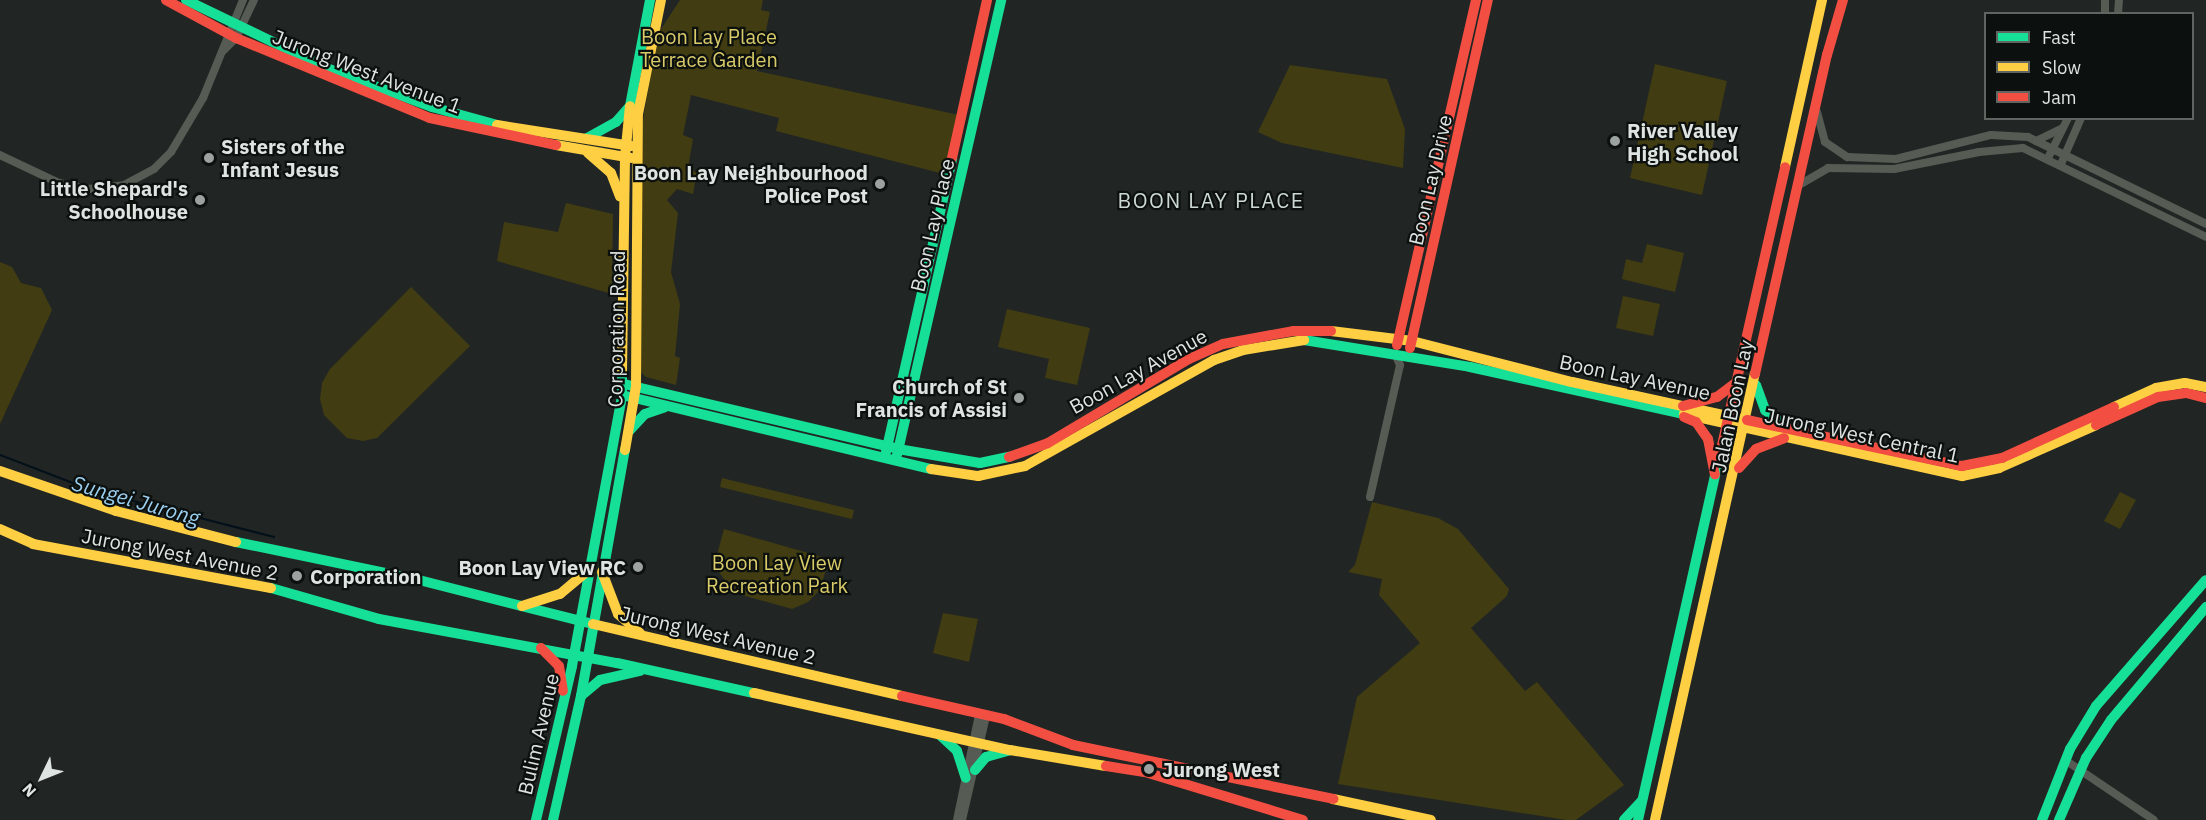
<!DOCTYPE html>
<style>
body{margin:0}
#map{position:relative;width:2206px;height:820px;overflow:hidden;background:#212624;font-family:"IBM Plex Sans",sans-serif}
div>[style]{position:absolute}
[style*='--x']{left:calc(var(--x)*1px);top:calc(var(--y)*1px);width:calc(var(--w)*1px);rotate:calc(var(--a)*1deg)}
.green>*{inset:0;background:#413c11}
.stream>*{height:2px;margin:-1px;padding:0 1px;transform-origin:1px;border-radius:1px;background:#030f19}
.street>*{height:8px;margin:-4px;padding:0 4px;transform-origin:4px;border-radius:4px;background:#565b54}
.fast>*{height:10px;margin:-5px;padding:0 5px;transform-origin:5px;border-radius:5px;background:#16e098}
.slow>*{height:10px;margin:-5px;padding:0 5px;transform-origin:5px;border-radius:5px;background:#ffcf43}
.jam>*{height:10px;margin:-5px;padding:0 5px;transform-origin:5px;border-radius:5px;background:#f24e42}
.dots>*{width:16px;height:16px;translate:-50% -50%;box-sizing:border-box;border:3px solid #0c100e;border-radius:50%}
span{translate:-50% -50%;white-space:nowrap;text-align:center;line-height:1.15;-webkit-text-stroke:4.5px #0c100e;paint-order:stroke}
.park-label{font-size:20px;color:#d9cb69}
.street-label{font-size:20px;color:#dee4e1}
.poi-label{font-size:20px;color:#dee4e1;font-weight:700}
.left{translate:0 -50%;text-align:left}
.right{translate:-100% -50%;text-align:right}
.neighbourhood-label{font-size:21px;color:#ccd8d3;letter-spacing:1.5px}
.water-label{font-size:21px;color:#9cd0f2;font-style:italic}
.legend{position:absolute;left:1984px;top:12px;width:210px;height:108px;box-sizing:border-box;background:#0c100e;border:2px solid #606562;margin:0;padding:8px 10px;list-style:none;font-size:18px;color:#dee4e1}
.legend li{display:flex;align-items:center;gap:12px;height:30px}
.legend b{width:30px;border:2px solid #606562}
.north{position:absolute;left:12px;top:748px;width:60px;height:60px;-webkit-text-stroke:4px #0c100e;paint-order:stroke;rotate:227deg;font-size:16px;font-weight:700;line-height:24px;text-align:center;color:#dee4e1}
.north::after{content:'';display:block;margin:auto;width:21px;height:27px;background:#dee4e1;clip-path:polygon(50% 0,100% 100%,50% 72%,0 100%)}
</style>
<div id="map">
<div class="green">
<i style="clip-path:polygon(680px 0,763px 0,761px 10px,770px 12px,757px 71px,959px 115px,944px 174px,776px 131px,779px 118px,691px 95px,683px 135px,693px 139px,688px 168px,697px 172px,693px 194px,677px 189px,667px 200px,678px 213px,671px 272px,680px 304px,675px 356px,680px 358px,676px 385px,646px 377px,639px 370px,641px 132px,657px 35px)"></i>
<i style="clip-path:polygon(1655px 64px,1727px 81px,1702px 195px,1630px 178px)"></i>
<i style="clip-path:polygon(1290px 65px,1387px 79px,1405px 129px,1403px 168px,1282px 143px,1258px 132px)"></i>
<i style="clip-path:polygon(566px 203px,613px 214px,612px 294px,497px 261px,504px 222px,558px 232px)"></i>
<i style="clip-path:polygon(1647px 244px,1684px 253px,1675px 292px,1622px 279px,1626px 259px,1642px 263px)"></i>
<i style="clip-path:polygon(0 262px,12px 267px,21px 283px,41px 288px,52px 310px,0 424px)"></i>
<i style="clip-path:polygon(411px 287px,470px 346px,377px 438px,363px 441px,347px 438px,324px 415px,320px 399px,322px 383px,330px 369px)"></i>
<i style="clip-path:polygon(1623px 296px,1660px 304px,1653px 336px,1616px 328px)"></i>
<i style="clip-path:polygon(1007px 309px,1090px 328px,1077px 385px,1045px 378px,1049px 359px,998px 347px)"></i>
<i style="clip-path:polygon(722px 478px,854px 510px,852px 519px,720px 487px)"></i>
<i style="clip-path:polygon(2120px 492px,2136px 500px,2120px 529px,2104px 521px)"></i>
<i style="clip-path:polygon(1372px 502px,1438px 518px,1458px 529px,1509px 589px,1507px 596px,1471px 628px,1525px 691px,1537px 682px,1624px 785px,1576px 820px,1566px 820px,1338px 784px,1357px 697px,1420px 643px,1379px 595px,1382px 579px,1348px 572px,1355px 565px)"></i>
<i style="clip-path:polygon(724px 529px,829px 559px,820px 590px,808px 602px,792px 609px,735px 593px,714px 566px)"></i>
<i style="clip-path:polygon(943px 613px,978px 619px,969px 662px,933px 653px)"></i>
</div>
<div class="stream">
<i style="--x:0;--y:455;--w:97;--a:21"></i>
<i style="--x:91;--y:490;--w:189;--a:14.4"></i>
</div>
<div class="street">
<i style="--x:2105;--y:14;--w:14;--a:-90"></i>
<i style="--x:2118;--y:14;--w:14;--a:-86"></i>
<i style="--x:223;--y:51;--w:18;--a:-45"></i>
<i style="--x:236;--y:38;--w:42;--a:-64.7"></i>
<i style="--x:1817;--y:112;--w:31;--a:75"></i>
<i style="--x:1825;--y:142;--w:27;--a:34"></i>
<i style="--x:1847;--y:157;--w:49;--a:2.3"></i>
<i style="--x:1896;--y:159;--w:98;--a:-14.2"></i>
<i style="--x:1991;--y:135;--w:37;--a:3"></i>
<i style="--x:2028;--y:137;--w:198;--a:26"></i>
<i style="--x:2036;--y:141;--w:28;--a:-26"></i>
<i style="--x:0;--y:155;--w:65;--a:25.4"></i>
<i style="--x:59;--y:183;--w:30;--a:12"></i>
<i style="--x:88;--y:189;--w:36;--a:-6"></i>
<i style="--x:124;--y:185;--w:34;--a:-28"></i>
<i style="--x:154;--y:169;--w:24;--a:-45"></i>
<i style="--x:171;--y:152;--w:63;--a:-59.3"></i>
<i style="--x:203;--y:98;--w:106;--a:-67.8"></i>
<i style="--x:2048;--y:158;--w:45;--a:-63.4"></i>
<i style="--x:2061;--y:164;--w:50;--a:-66.5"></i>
<i style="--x:1799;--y:185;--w:34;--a:-30"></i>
<i style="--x:1828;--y:168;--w:66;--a:0.9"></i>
<i style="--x:1894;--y:169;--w:87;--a:-11.3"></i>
<i style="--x:1979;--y:152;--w:44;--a:-5.2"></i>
<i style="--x:2023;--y:148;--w:203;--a:25.9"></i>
<i style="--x:1370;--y:497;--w:135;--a:-77.2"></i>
<i style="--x:1400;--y:365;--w:12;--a:-114"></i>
<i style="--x:2065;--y:760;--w:107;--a:34"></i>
<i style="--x:957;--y:820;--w:107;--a:-78.2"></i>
<i style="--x:962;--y:820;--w:107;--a:-77"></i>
</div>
<div class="fast">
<i style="--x:186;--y:0;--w:159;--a:25.8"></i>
<i style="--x:329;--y:69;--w:110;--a:20.3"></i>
<i style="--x:432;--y:107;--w:67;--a:15.5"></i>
<i style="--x:630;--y:106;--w:108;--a:-79.3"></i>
<i style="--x:587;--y:138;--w:33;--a:-29"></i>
<i style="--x:616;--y:122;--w:20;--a:-49"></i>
<i style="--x:1304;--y:340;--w:168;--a:9.2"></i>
<i style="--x:1470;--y:367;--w:219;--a:12.4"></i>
<i style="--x:624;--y:384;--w:282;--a:13.3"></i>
<i style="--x:898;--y:449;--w:83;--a:9.7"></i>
<i style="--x:980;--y:463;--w:30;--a:-12"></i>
<i style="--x:1756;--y:385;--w:27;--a:70"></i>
<i style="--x:1765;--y:410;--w:31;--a:38"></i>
<i style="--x:622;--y:395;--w:318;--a:13.5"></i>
<i style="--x:630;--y:430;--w:22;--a:-47"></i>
<i style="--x:645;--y:414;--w:21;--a:-19"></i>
<i style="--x:886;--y:452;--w:301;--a:-77.3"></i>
<i style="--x:897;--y:455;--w:467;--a:-77.1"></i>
<i style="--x:236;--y:542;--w:183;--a:11.7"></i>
<i style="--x:415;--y:579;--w:184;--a:14.2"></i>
<i style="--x:271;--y:588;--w:112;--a:16"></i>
<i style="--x:379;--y:619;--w:242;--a:10.5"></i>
<i style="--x:617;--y:663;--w:140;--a:12.4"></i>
<i style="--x:581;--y:696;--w:25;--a:-40"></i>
<i style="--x:600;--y:680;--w:41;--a:-12.7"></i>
<i style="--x:940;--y:735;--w:23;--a:43"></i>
<i style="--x:957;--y:751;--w:28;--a:72"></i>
<i style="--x:975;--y:770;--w:17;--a:-50"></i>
<i style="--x:986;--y:757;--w:25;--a:-16"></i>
<i style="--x:536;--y:820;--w:158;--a:-76.8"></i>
<i style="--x:572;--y:666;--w:276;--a:-79.5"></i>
<i style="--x:622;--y:395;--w:24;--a:-90"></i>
<i style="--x:553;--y:820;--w:127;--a:-77.3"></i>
<i style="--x:581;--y:696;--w:250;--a:-79.9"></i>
<i style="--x:1624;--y:820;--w:26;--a:-47"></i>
<i style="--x:1638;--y:820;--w:375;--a:-77.4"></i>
<i style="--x:2042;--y:820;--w:76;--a:-68.5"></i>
<i style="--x:2070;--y:749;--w:50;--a:-58.8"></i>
<i style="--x:2096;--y:706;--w:167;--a:-48.9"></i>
<i style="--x:2059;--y:820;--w:68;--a:-66.5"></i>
<i style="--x:2086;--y:758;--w:45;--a:-56.7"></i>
<i style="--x:2111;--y:720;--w:148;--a:-49.9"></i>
</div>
<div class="slow">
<i style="--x:497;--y:125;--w:136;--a:8.9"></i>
<i style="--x:556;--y:145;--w:76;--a:9.8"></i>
<i style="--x:588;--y:153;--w:30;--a:41"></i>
<i style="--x:611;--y:173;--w:25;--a:69"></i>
<i style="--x:1785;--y:167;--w:171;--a:-77.5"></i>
<i style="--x:1331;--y:331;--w:82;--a:7"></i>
<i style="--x:1412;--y:341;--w:165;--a:14.4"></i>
<i style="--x:1572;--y:382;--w:179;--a:12.3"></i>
<i style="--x:622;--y:371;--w:214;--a:-89.2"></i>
<i style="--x:625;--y:157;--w:51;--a:-84.4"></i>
<i style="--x:2114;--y:407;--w:46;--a:-24.3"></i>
<i style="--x:2156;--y:388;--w:29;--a:-10"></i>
<i style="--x:2185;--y:383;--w:21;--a:11"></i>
<i style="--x:1684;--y:414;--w:285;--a:12.6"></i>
<i style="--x:1962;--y:476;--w:38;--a:-12"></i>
<i style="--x:1999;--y:468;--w:106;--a:-23.9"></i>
<i style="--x:625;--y:450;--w:65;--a:-80.2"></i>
<i style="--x:636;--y:386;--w:272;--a:-89.6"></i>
<i style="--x:638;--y:114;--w:116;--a:-78.6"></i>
<i style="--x:931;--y:469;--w:48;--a:8.5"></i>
<i style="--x:978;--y:476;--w:48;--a:-12"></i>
<i style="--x:1025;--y:466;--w:217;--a:-29.3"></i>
<i style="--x:1214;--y:360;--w:31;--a:-19"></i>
<i style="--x:1243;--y:350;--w:62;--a:-9.3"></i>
<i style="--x:0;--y:471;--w:123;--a:19"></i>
<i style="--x:116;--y:511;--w:124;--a:14.5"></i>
<i style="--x:0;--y:529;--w:36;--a:24"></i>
<i style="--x:33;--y:544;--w:242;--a:10.5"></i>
<i style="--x:602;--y:572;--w:45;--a:69.1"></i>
<i style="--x:618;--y:614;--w:29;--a:41"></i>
<i style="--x:522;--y:606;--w:40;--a:-18"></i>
<i style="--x:560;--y:594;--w:38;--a:-40"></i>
<i style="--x:593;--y:624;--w:317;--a:13.1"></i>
<i style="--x:754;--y:693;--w:262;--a:12.6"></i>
<i style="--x:1010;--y:750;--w:97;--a:9.5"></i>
<i style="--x:1333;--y:799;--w:100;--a:12.1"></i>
<i style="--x:1655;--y:820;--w:457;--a:-77.4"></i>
</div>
<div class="jam">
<i style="--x:166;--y:0;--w:80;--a:28.5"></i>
<i style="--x:236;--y:38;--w:210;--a:22.4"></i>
<i style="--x:430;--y:118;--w:129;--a:12.1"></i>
<i style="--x:952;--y:158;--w:162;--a:-77.5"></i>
<i style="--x:1397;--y:345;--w:354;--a:-77.1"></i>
<i style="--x:1410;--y:348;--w:357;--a:-77.4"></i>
<i style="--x:1755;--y:374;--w:327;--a:-77.3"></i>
<i style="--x:1827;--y:55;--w:57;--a:-73.8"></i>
<i style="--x:1683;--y:406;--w:35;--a:-15"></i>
<i style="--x:1717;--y:397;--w:26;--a:-37"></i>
<i style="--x:1684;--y:417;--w:13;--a:23"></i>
<i style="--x:1696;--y:422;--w:21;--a:55"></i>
<i style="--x:1708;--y:439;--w:36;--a:79"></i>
<i style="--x:1747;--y:420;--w:220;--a:12.1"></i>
<i style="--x:1962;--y:466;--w:41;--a:-11.3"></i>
<i style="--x:2002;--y:458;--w:123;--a:-24.5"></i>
<i style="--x:2096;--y:425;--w:68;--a:-24.3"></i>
<i style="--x:2158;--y:397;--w:28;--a:-8"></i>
<i style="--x:2186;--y:393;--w:21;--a:14"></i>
<i style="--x:1720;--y:454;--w:294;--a:-77.2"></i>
<i style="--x:1009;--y:457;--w:41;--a:-19.7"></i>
<i style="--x:1048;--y:443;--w:164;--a:-30.8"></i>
<i style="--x:1189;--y:359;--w:37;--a:-24"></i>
<i style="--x:1223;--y:344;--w:71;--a:-10.5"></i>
<i style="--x:1293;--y:331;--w:38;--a:0"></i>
<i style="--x:1739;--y:468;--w:25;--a:-48"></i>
<i style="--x:1756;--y:449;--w:30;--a:-21"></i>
<i style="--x:541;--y:648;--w:25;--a:45"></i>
<i style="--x:559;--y:666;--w:25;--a:81"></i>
<i style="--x:902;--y:696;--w:105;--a:12.7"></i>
<i style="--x:1004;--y:719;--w:74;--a:20.6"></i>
<i style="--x:1073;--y:745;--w:266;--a:11.7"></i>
<i style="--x:1106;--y:766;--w:39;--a:9"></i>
<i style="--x:1145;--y:772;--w:165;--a:16.9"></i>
</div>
<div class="dots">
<i style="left:1615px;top:141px;background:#9ca29f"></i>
<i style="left:209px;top:158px;background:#9ca29f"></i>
<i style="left:880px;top:184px;background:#9ca29f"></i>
<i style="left:200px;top:200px;background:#9ca29f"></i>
<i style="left:1019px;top:398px;background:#9ca29f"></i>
<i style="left:638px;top:567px;background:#9ca29f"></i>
<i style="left:297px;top:576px;background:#9ca29f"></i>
<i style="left:1149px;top:769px;background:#9ca29f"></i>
</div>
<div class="park-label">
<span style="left:709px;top:48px">Boon Lay Place<br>Terrace Garden</span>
<span style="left:777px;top:574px">Boon Lay View<br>Recreation Park</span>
</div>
<div class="street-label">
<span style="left:367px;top:71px;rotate:21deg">Jurong West Avenue 1</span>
<span style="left:1430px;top:180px;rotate:-77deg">Boon Lay Drive</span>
<span style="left:932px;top:225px;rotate:-77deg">Boon Lay Place</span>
<span style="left:616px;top:329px;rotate:-89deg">Corporation Road</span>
<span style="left:1138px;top:371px;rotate:-29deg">Boon Lay Avenue</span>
<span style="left:1635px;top:377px;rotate:12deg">Boon Lay Avenue</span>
<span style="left:1732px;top:406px;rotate:-78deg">Jalan Boon Lay</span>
<span style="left:1862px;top:435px;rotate:12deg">Jurong West Central 1</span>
<span style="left:180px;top:554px;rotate:11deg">Jurong West Avenue 2</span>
<span style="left:718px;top:635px;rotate:13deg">Jurong West Avenue 2</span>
<span style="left:538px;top:734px;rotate:-77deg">Bulim Avenue</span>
</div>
<div class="poi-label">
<span class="left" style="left:1627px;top:142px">River Valley<br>High School</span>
<span class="left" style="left:221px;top:158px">Sisters of the<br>Infant Jesus</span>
<span class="right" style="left:868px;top:184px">Boon Lay Neighbourhood<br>Police Post</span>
<span class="right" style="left:188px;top:200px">Little Shepard's<br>Schoolhouse</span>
<span class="right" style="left:1007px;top:398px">Church of St<br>Francis of Assisi</span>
<span class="right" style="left:626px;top:567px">Boon Lay View RC</span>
<span class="left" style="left:310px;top:576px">Corporation</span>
<span class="left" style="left:1162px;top:769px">Jurong West</span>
</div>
<div class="neighbourhood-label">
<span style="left:1211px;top:200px">BOON LAY PLACE</span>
</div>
<div class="water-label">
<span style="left:136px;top:500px;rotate:16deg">Sungei Jurong</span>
</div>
<ul class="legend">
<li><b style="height:8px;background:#16e098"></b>Fast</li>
<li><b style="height:8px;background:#ffcf43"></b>Slow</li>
<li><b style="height:8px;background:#f24e42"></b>Jam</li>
</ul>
<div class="north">N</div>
</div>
